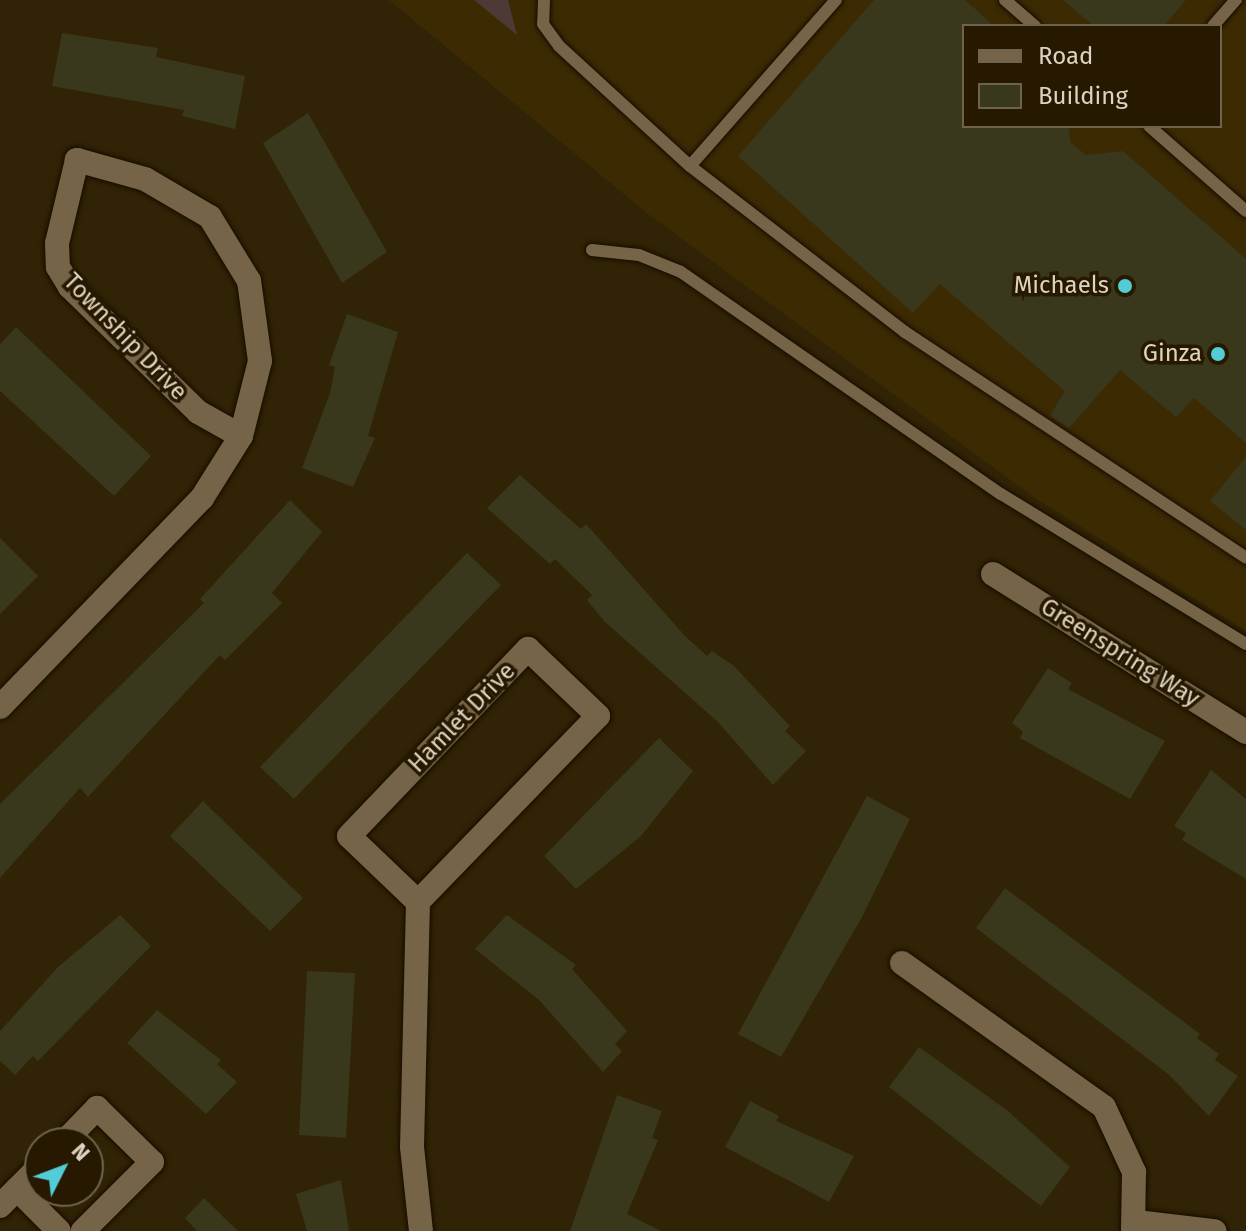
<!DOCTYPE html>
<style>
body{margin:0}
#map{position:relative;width:1246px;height:1231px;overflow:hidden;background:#312305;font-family:"Fira Sans",sans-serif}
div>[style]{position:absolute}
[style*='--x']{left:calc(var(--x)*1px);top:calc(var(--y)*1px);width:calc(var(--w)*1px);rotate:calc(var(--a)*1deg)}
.built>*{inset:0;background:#3c2a03}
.green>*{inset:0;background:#4d3a36}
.building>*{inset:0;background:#39381c}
.roads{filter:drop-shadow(0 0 2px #170c00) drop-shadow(0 0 2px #170c00)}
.lane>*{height:12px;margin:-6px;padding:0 6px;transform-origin:6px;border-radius:6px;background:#756447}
.street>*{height:24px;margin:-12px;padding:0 12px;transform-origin:12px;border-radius:12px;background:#756447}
.dots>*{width:22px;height:22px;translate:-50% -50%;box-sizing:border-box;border:4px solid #271900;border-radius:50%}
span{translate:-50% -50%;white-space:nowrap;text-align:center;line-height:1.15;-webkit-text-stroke:7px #271900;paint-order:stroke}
.poi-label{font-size:24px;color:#ddd3c3}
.right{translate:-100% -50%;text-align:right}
.street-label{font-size:24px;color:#ddd3c3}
.legend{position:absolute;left:962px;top:24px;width:260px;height:104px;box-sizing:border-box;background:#271900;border:2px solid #70634e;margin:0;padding:10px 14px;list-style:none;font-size:24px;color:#ddd3c3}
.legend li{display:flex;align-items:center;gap:16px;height:40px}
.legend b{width:40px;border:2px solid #70634e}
.north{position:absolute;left:24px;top:1127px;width:80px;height:80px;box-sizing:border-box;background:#271900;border:2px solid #70634e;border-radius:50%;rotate:48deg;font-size:22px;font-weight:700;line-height:32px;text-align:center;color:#ddd3c3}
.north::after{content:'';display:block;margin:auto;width:28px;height:36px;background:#52ccd6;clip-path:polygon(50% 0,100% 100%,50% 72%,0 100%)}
</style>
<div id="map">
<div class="built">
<i style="clip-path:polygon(evenodd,389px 0,1246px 0,1246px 631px,1035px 498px,648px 214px,389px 0,964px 26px,1220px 26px,1220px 126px,964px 126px,964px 26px)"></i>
</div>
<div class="green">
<i style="clip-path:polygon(474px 0,508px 0,517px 35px)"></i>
</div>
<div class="building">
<i style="clip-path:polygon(874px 0,965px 0,994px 26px,964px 26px,964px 126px,1069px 126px,1070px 142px,1086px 155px,1123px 151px,1246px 259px,1246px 443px,1194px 398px,1176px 417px,1120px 370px,1069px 428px,1050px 416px,1065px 391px,940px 284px,913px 313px,738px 156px)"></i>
<i style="clip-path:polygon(1063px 0,1186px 0,1164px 26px,1094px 26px)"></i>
<i style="clip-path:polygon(62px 33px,158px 48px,156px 57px,245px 76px,235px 129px,182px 116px,184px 110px,52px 86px)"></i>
<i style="clip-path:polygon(308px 113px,387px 252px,342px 283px,263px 143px)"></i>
<i style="clip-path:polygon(347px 314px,398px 332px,368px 436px,375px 438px,353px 487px,302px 468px,330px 393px,335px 367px,329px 365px)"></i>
<i style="clip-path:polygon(16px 327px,151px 456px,114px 496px,0 391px,0 344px)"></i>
<i style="clip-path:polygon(1246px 457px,1246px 530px,1210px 501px)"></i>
<i style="clip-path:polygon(520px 475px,581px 529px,586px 524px,686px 637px,707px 656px,712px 651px,734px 666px,790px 726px,785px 731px,806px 751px,773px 785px,718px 722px,604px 621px,587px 600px,592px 595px,555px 559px,550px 564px,487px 508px)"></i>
<i style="clip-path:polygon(290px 500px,322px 532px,272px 593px,282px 603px,225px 660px,220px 655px,88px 797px,80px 788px,0 878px,0 804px,204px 603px,200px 599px)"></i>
<i style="clip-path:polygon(0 538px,38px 576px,0 614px)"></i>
<i style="clip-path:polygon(467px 553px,501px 585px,294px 799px,260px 767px)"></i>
<i style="clip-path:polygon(1048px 668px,1072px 683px,1068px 689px,1165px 741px,1130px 799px,1020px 738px,1023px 732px,1012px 723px)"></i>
<i style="clip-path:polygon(659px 738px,693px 771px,641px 836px,576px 889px,544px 856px)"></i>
<i style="clip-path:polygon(1211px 770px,1246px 799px,1246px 879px,1182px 840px,1186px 833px,1174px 826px)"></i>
<i style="clip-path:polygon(867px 796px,910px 819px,862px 917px,781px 1057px,738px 1034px)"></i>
<i style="clip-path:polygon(203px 801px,303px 898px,270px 931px,170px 836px)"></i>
<i style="clip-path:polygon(1005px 888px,1200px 1034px,1197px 1038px,1219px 1054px,1215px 1060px,1238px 1076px,1209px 1116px,1168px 1074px,976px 928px)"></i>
<i style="clip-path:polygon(120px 915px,151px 946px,38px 1061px,33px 1056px,15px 1075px,0 1061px,0 1031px,58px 967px)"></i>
<i style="clip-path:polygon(507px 915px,576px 965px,572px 969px,627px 1031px,615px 1044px,622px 1051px,603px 1072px,539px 1000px,475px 949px)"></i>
<i style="clip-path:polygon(307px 971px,355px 973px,346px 1138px,299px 1135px)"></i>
<i style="clip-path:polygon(157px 1010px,221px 1060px,217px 1064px,237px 1082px,206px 1114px,127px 1043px)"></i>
<i style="clip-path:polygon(919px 1047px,1008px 1111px,1070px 1167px,1041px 1206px,889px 1087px)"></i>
<i style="clip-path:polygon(617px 1095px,662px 1111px,652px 1138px,658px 1140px,627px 1214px,661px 1231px,570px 1231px)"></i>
<i style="clip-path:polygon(750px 1101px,779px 1116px,776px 1121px,854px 1156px,829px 1202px,725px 1147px)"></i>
<i style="clip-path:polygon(341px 1180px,349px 1231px,307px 1231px,296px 1194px)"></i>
<i style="clip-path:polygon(204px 1198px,238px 1231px,197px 1231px,185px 1218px)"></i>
</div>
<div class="roads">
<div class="lane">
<i style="--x:544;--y:0;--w:24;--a:92"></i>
<i style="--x:543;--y:24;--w:27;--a:54"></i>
<i style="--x:559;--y:46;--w:178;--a:42.5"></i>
<i style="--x:690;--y:166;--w:272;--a:37.7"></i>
<i style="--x:905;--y:332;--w:409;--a:33.5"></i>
<i style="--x:1005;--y:0;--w:40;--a:41"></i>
<i style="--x:1213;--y:26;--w:35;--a:-49"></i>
<i style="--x:1149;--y:126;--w:129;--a:41.2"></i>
<i style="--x:690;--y:166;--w:221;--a:-48.7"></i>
<i style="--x:592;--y:250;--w:47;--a:6.1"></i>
<i style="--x:639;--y:255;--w:45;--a:22"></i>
<i style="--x:681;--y:272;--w:389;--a:34.8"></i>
<i style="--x:1001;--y:494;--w:287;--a:31.5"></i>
</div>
<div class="street">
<i style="--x:993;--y:574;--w:298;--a:32"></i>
<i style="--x:0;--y:707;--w:291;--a:-46"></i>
<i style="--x:202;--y:498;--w:73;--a:-57.8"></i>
<i style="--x:241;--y:436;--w:77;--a:-75.8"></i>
<i style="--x:260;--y:361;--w:81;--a:-97.8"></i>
<i style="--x:249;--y:281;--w:75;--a:-121.4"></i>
<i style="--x:210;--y:217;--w:75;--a:-149.7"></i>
<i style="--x:145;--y:179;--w:71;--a:-164.4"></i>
<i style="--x:77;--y:160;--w:85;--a:103.5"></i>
<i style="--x:57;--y:243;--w:24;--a:88"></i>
<i style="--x:58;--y:267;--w:23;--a:59"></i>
<i style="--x:70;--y:287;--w:179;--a:44.3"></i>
<i style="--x:198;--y:412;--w:49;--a:29.2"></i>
<i style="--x:418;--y:902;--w:95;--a:-136.3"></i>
<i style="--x:349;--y:836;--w:259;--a:-46.3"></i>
<i style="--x:528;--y:649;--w:97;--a:43.7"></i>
<i style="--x:598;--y:716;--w:259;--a:134.1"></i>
<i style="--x:418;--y:902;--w:245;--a:91.4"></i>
<i style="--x:412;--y:1147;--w:84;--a:83.9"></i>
<i style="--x:902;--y:963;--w:248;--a:35.5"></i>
<i style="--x:1104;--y:1107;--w:72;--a:65.2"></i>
<i style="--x:1134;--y:1172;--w:59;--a:91"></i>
<i style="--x:63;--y:1143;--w:49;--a:-45.8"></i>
<i style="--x:97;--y:1108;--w:77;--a:44.5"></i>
<i style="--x:152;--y:1162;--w:98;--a:135"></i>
<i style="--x:17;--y:1189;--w:59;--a:45"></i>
<i style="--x:0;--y:1206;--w:57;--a:-45"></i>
<i style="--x:1136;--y:1222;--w:79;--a:6.6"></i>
</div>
</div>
<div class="dots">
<i style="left:1125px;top:286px;background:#52ccd6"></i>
<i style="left:1218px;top:354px;background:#52ccd6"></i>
</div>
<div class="poi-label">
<span class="right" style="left:1109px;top:286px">Michaels</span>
<span class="right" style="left:1202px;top:354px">Ginza</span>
</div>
<div class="street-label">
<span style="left:125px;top:337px;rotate:46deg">Township Drive</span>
<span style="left:1120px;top:653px;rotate:32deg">Greenspring Way</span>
<span style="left:462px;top:718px;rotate:-46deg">Hamlet Drive</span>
</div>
<ul class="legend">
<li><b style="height:10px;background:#756447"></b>Road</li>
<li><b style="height:22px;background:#39381c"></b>Building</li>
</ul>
<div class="north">N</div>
</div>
